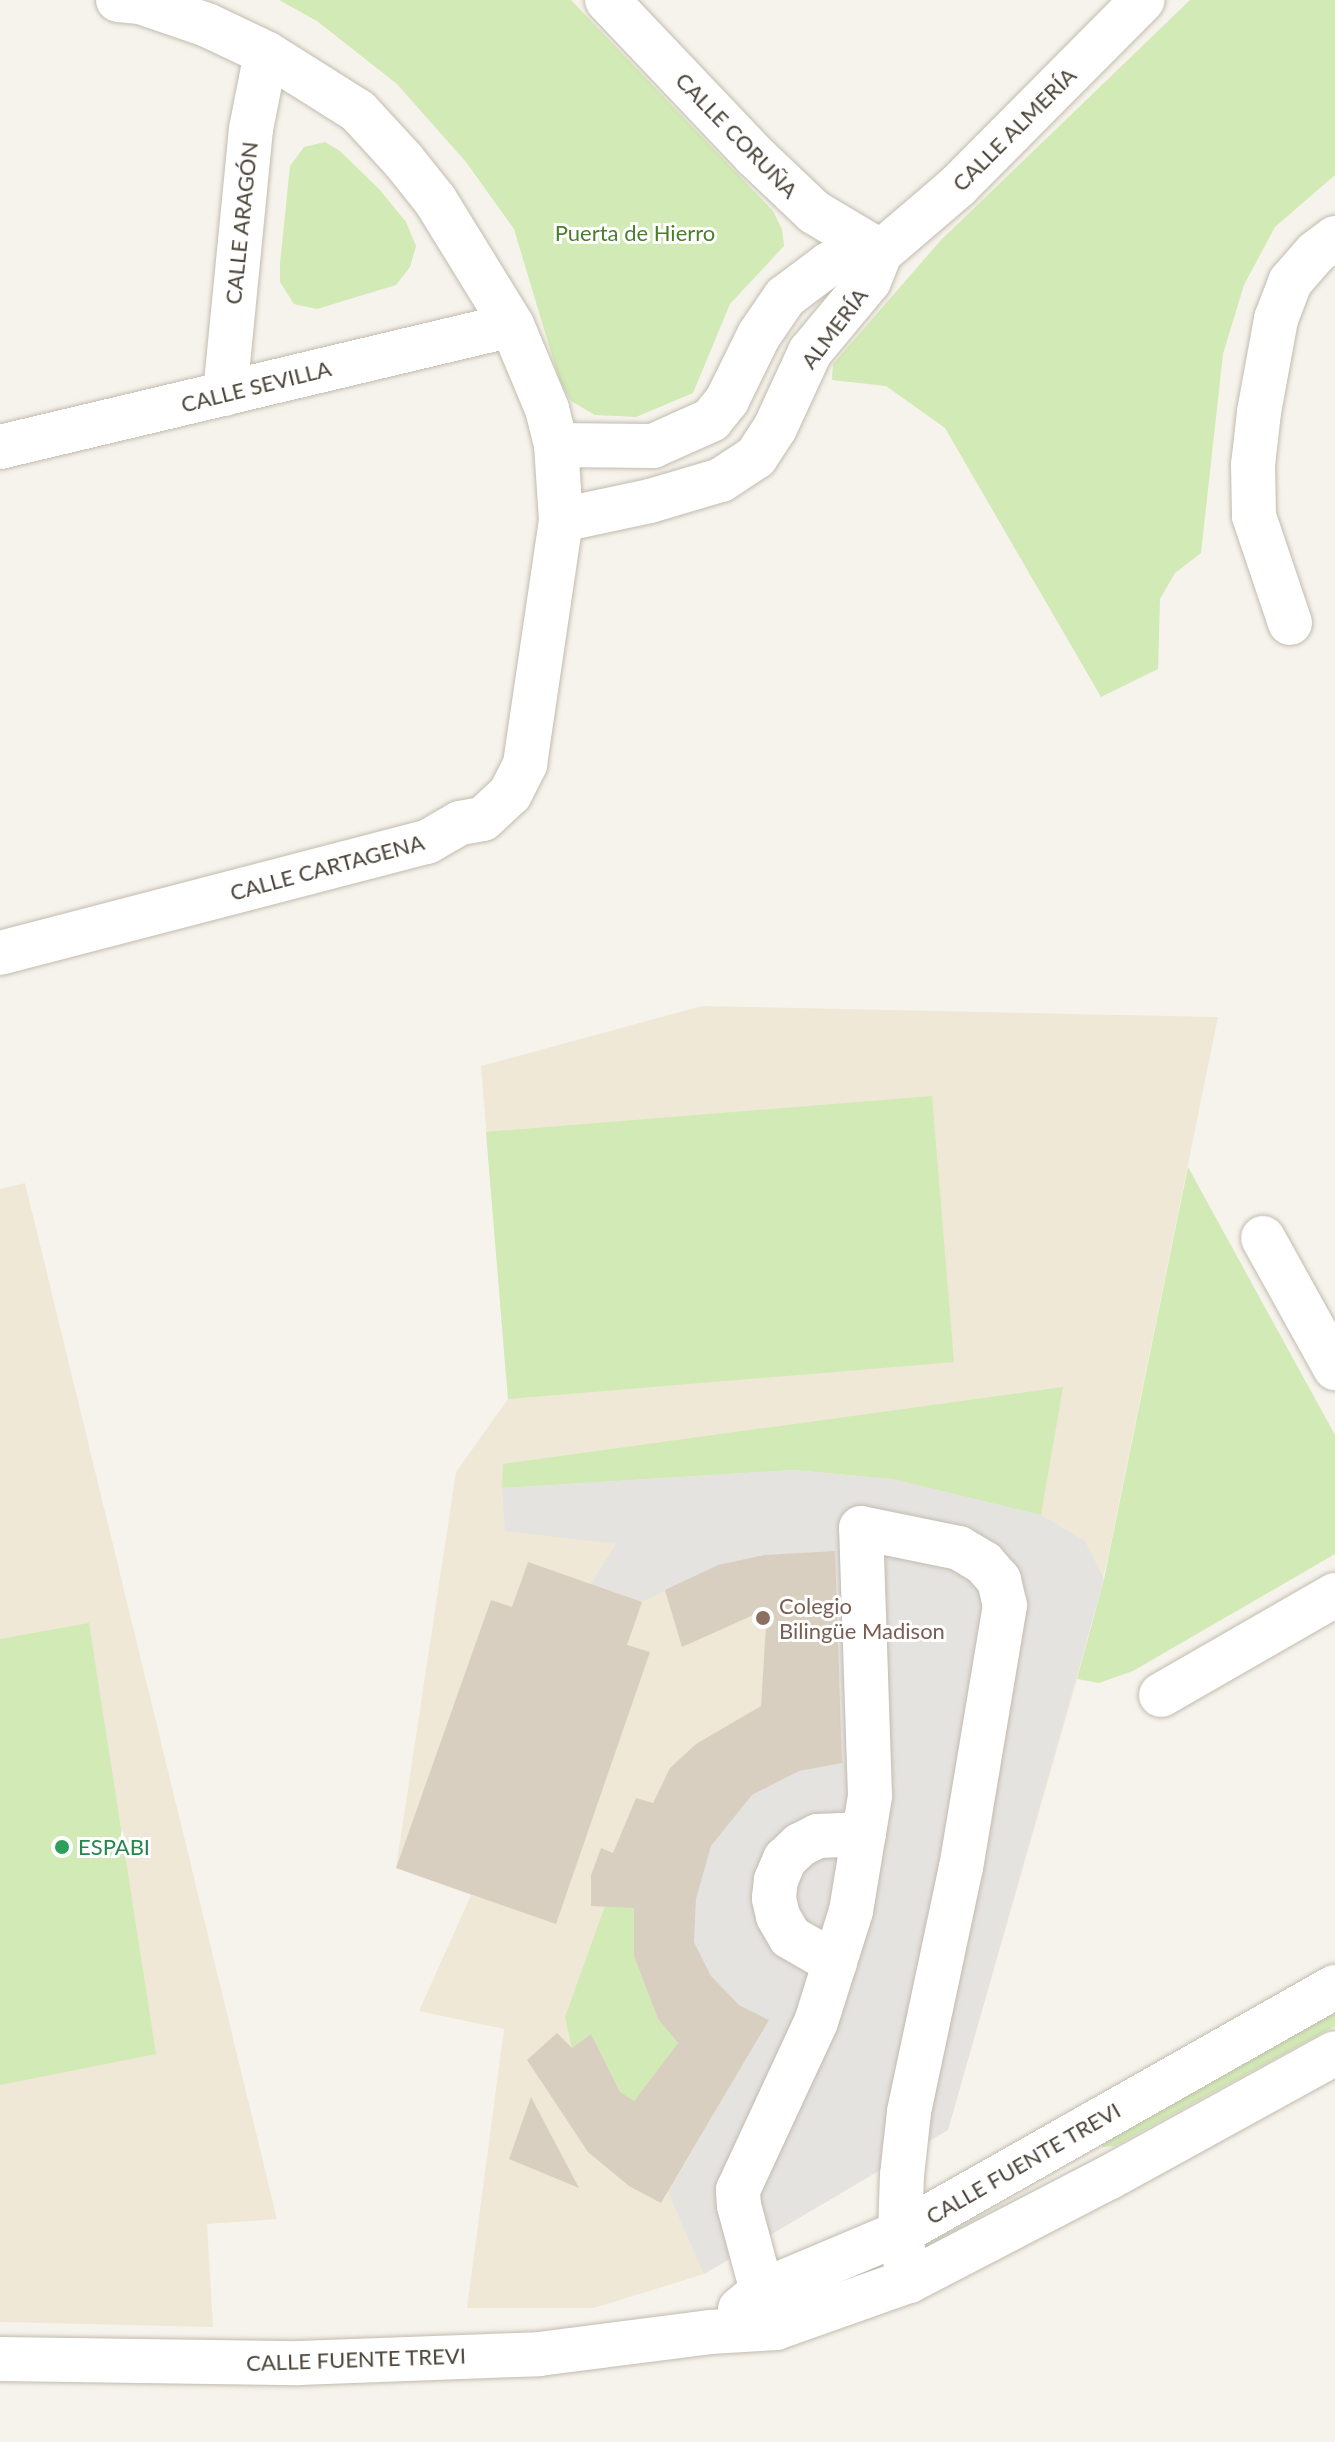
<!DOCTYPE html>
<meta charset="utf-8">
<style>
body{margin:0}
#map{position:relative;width:1335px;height:2442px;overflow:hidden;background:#f6f3ec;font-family:Lato,sans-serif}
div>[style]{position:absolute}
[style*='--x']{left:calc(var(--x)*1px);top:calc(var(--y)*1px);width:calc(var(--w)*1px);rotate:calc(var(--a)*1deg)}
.education>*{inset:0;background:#efe8d6}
.green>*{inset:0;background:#d2eab5}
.parking>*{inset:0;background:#e5e3e0}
.building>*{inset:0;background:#d8cfc1}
.roads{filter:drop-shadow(0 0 2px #c2bbae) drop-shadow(0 0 2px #c2bbae)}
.minor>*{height:44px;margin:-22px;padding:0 22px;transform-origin:22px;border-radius:22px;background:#fff}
.dots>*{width:22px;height:22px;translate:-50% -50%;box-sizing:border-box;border:4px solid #fff;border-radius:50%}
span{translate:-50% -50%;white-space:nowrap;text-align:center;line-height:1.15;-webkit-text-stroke:6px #fff;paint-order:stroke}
.street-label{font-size:22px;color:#4b4439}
.park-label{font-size:22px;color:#4a7f2a}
.education-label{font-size:22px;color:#785e54}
.left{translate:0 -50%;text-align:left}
.leisure-label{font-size:22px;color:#27864d}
</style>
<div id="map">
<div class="education">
<i style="clip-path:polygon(702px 1006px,1218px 1017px,1108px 1557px,1077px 1679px,948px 2130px,704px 2274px,594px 2308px,467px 2308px,504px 2029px,419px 2011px,471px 1895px,396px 1868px,456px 1472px,508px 1399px,481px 1066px)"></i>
<i style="clip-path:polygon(25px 1183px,277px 2219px,207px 2224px,213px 2327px,0 2322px,0 1189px)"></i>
</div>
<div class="green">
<i style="clip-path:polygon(279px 0,571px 0,773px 211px,782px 229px,784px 246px,730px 304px,693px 393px,636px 417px,595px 415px,571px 401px,559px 379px,514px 229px,466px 162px,397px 84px,317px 21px)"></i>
<i style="clip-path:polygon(1190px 0,1335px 0,1335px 175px,1275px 227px,1244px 285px,1223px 354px,1201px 553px,1175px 573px,1160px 599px,1158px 669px,1101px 697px,945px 428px,886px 386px,832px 380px,833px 364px,941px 240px)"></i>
<i style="clip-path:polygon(325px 142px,340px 151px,380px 190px,406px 222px,416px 246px,410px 267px,396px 285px,317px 309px,294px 304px,280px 282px,280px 264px,290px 166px,304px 147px)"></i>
<i style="clip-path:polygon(932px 1096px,954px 1362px,508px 1399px,486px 1132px)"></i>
<i style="clip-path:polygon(1188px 1167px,1335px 1435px,1335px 1554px,1133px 1671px,1099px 1683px,1077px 1679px,1104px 1579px)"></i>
<i style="clip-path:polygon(1063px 1387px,1041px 1515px,892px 1479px,794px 1470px,502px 1488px,503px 1464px)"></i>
<i style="clip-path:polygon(89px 1623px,156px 2054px,0 2085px,0 1639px)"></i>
<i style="clip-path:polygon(605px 1906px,634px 1908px,634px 1956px,658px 2019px,678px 2043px,634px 2101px,620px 2092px,591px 2034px,572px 2048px,565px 2017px)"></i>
<i style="clip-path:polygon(1335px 1997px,1335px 2026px,1115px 2146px,1103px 2147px,1099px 2141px)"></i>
</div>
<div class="parking">
<i style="clip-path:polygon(794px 1470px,892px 1479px,1041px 1515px,1085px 1541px,1104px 1579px,948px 2130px,704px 2274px,668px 2192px,769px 2020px,739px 2005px,711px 1976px,694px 1942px,696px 1899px,711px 1846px,752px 1795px,799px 1771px,842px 1762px,835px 1551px,764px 1555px,718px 1565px,642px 1602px,591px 1584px,616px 1544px,505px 1531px,502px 1488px)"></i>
</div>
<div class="building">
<i style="clip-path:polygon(835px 1551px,842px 1763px,799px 1771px,752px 1795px,711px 1846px,696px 1899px,694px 1942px,711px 1976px,739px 2005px,769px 2020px,661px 2203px,629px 2186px,588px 2152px,527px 2060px,557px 2033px,572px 2048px,591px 2034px,620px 2092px,634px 2101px,678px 2043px,658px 2019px,634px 1956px,634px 1908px,591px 1906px,591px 1875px,601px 1848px,613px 1853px,636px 1798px,653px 1803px,670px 1768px,696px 1744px,761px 1706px,767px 1609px,682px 1647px,665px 1590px,718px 1565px,764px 1555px)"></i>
<i style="clip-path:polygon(528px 1562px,642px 1602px,627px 1645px,650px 1652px,556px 1924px,396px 1868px,491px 1600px,512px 1607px)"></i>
<i style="clip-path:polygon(531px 2097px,579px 2188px,509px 2159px)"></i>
</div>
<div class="roads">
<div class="minor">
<i style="--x:607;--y:0;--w:214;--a:46.5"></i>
<i style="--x:754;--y:155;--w:83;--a:43.5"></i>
<i style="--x:814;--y:212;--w:78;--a:30.8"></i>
<i style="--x:225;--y:394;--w:266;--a:-84.4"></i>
<i style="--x:251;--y:129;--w:77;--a:-78.8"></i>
<i style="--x:556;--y:445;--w:97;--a:0.6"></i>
<i style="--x:653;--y:446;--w:64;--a:-24.1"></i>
<i style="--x:711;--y:420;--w:26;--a:-51"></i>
<i style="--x:727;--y:400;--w:72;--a:-63.8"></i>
<i style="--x:759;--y:335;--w:46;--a:-55.6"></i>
<i style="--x:785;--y:297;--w:55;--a:-36.9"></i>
<i style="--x:829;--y:264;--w:53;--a:-13"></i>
<i style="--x:0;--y:447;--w:526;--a:-13.4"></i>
<i style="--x:561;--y:520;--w:91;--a:-12.1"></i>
<i style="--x:650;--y:501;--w:74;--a:-16.5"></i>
<i style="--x:721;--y:480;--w:42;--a:-33.3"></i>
<i style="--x:756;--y:457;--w:35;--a:-57"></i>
<i style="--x:775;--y:428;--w:84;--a:-65.3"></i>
<i style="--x:810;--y:352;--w:92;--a:-50.3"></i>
<i style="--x:869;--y:281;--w:31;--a:-68"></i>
<i style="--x:881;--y:252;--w:101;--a:-40.6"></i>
<i style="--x:958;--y:186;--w:262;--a:-45.2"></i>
<i style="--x:1290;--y:623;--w:113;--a:-108.6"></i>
<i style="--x:1254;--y:516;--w:51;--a:-91.1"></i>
<i style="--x:1253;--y:465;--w:53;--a:-83.5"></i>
<i style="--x:1259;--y:412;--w:95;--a:-79.6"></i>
<i style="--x:1276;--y:319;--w:40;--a:-69"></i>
<i style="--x:1290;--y:282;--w:38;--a:-49"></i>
<i style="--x:1315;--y:253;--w:25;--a:-37"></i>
<i style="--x:0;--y:953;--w:441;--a:-14.6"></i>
<i style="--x:427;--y:842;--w:38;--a:-30"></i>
<i style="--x:460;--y:823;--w:23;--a:-10"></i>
<i style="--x:483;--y:819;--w:37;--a:-43"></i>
<i style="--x:510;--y:794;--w:34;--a:-63"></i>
<i style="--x:525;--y:764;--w:247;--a:-81.6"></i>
<i style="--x:561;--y:520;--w:75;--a:-93.8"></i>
<i style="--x:556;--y:445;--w:37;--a:-104"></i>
<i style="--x:547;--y:409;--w:91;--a:-112.6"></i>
<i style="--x:512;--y:325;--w:147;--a:-121.6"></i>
<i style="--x:435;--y:200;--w:50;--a:-128.5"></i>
<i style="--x:404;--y:161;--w:68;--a:-132.6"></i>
<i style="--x:358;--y:111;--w:109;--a:-147.8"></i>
<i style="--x:266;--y:53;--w:65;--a:-154.6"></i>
<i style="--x:207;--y:25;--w:71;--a:-161.1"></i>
<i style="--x:140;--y:2;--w:22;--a:-175"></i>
<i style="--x:1263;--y:1238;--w:149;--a:61"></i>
<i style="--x:1161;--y:1695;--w:201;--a:-29.9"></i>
<i style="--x:835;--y:1963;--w:52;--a:-150"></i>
<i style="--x:790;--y:1937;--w:24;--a:-120"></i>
<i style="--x:778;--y:1916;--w:18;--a:-103"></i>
<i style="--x:774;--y:1898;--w:18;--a:-84"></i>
<i style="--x:776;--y:1880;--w:23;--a:-67"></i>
<i style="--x:785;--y:1859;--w:21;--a:-43"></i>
<i style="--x:800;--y:1845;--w:20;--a:-27"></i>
<i style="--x:818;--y:1836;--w:46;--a:-2.5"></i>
<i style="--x:740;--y:2309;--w:28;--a:-39"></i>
<i style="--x:762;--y:2291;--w:150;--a:-22.8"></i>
<i style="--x:900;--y:2233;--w:500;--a:-29.5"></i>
<i style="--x:776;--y:2328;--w:40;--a:-111"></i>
<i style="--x:762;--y:2291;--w:88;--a:-105.1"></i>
<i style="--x:739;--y:2206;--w:16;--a:-94"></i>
<i style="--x:738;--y:2190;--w:185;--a:-65.1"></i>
<i style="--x:816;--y:2022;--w:116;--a:-72.5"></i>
<i style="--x:851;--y:1911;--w:117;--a:-80.6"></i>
<i style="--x:870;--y:1796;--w:268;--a:-91.9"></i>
<i style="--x:861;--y:1528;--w:100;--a:11.5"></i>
<i style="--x:959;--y:1548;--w:29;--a:31"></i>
<i style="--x:984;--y:1563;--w:23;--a:49"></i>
<i style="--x:999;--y:1580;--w:26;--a:77"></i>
<i style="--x:1005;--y:1605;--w:266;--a:99.5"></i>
<i style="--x:961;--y:1867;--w:250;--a:102"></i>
<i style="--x:909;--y:2112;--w:63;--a:96.3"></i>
<i style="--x:902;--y:2175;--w:58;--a:92"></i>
<i style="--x:900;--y:2233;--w:49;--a:79.4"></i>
<i style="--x:0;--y:2359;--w:299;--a:0.8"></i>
<i style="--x:299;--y:2363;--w:240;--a:-2.1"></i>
<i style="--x:539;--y:2354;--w:172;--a:-7.3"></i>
<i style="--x:710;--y:2332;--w:66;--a:-3.5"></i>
<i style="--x:776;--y:2328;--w:141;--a:-19.5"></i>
<i style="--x:909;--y:2281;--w:224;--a:-27.4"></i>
<i style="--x:1108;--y:2178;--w:259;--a:-28.8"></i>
</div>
</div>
<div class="dots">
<i style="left:763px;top:1618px;background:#8d6e63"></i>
<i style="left:62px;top:1847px;background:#2e9e5b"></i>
</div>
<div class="street-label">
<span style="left:1014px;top:129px;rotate:-45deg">CALLE ALMERÍA</span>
<span style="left:737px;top:135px;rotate:46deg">CALLE CORUÑA</span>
<span style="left:241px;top:223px;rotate:-84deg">CALLE ARAGÓN</span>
<span style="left:834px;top:328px;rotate:-53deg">ALMERÍA</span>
<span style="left:256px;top:386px;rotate:-14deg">CALLE SEVILLA</span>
<span style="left:327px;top:867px;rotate:-15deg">CALLE CARTAGENA</span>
<span style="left:1023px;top:2163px;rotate:-30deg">CALLE FUENTE TREVI</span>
<span style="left:356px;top:2359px;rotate:-2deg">CALLE FUENTE TREVI</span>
</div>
<div class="park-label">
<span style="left:635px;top:233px">Puerta de Hierro</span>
</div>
<div class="education-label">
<span class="left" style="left:779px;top:1618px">Colegio<br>Bilingüe Madison</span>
</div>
<div class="leisure-label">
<span class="left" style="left:78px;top:1847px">ESPABI</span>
</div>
</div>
